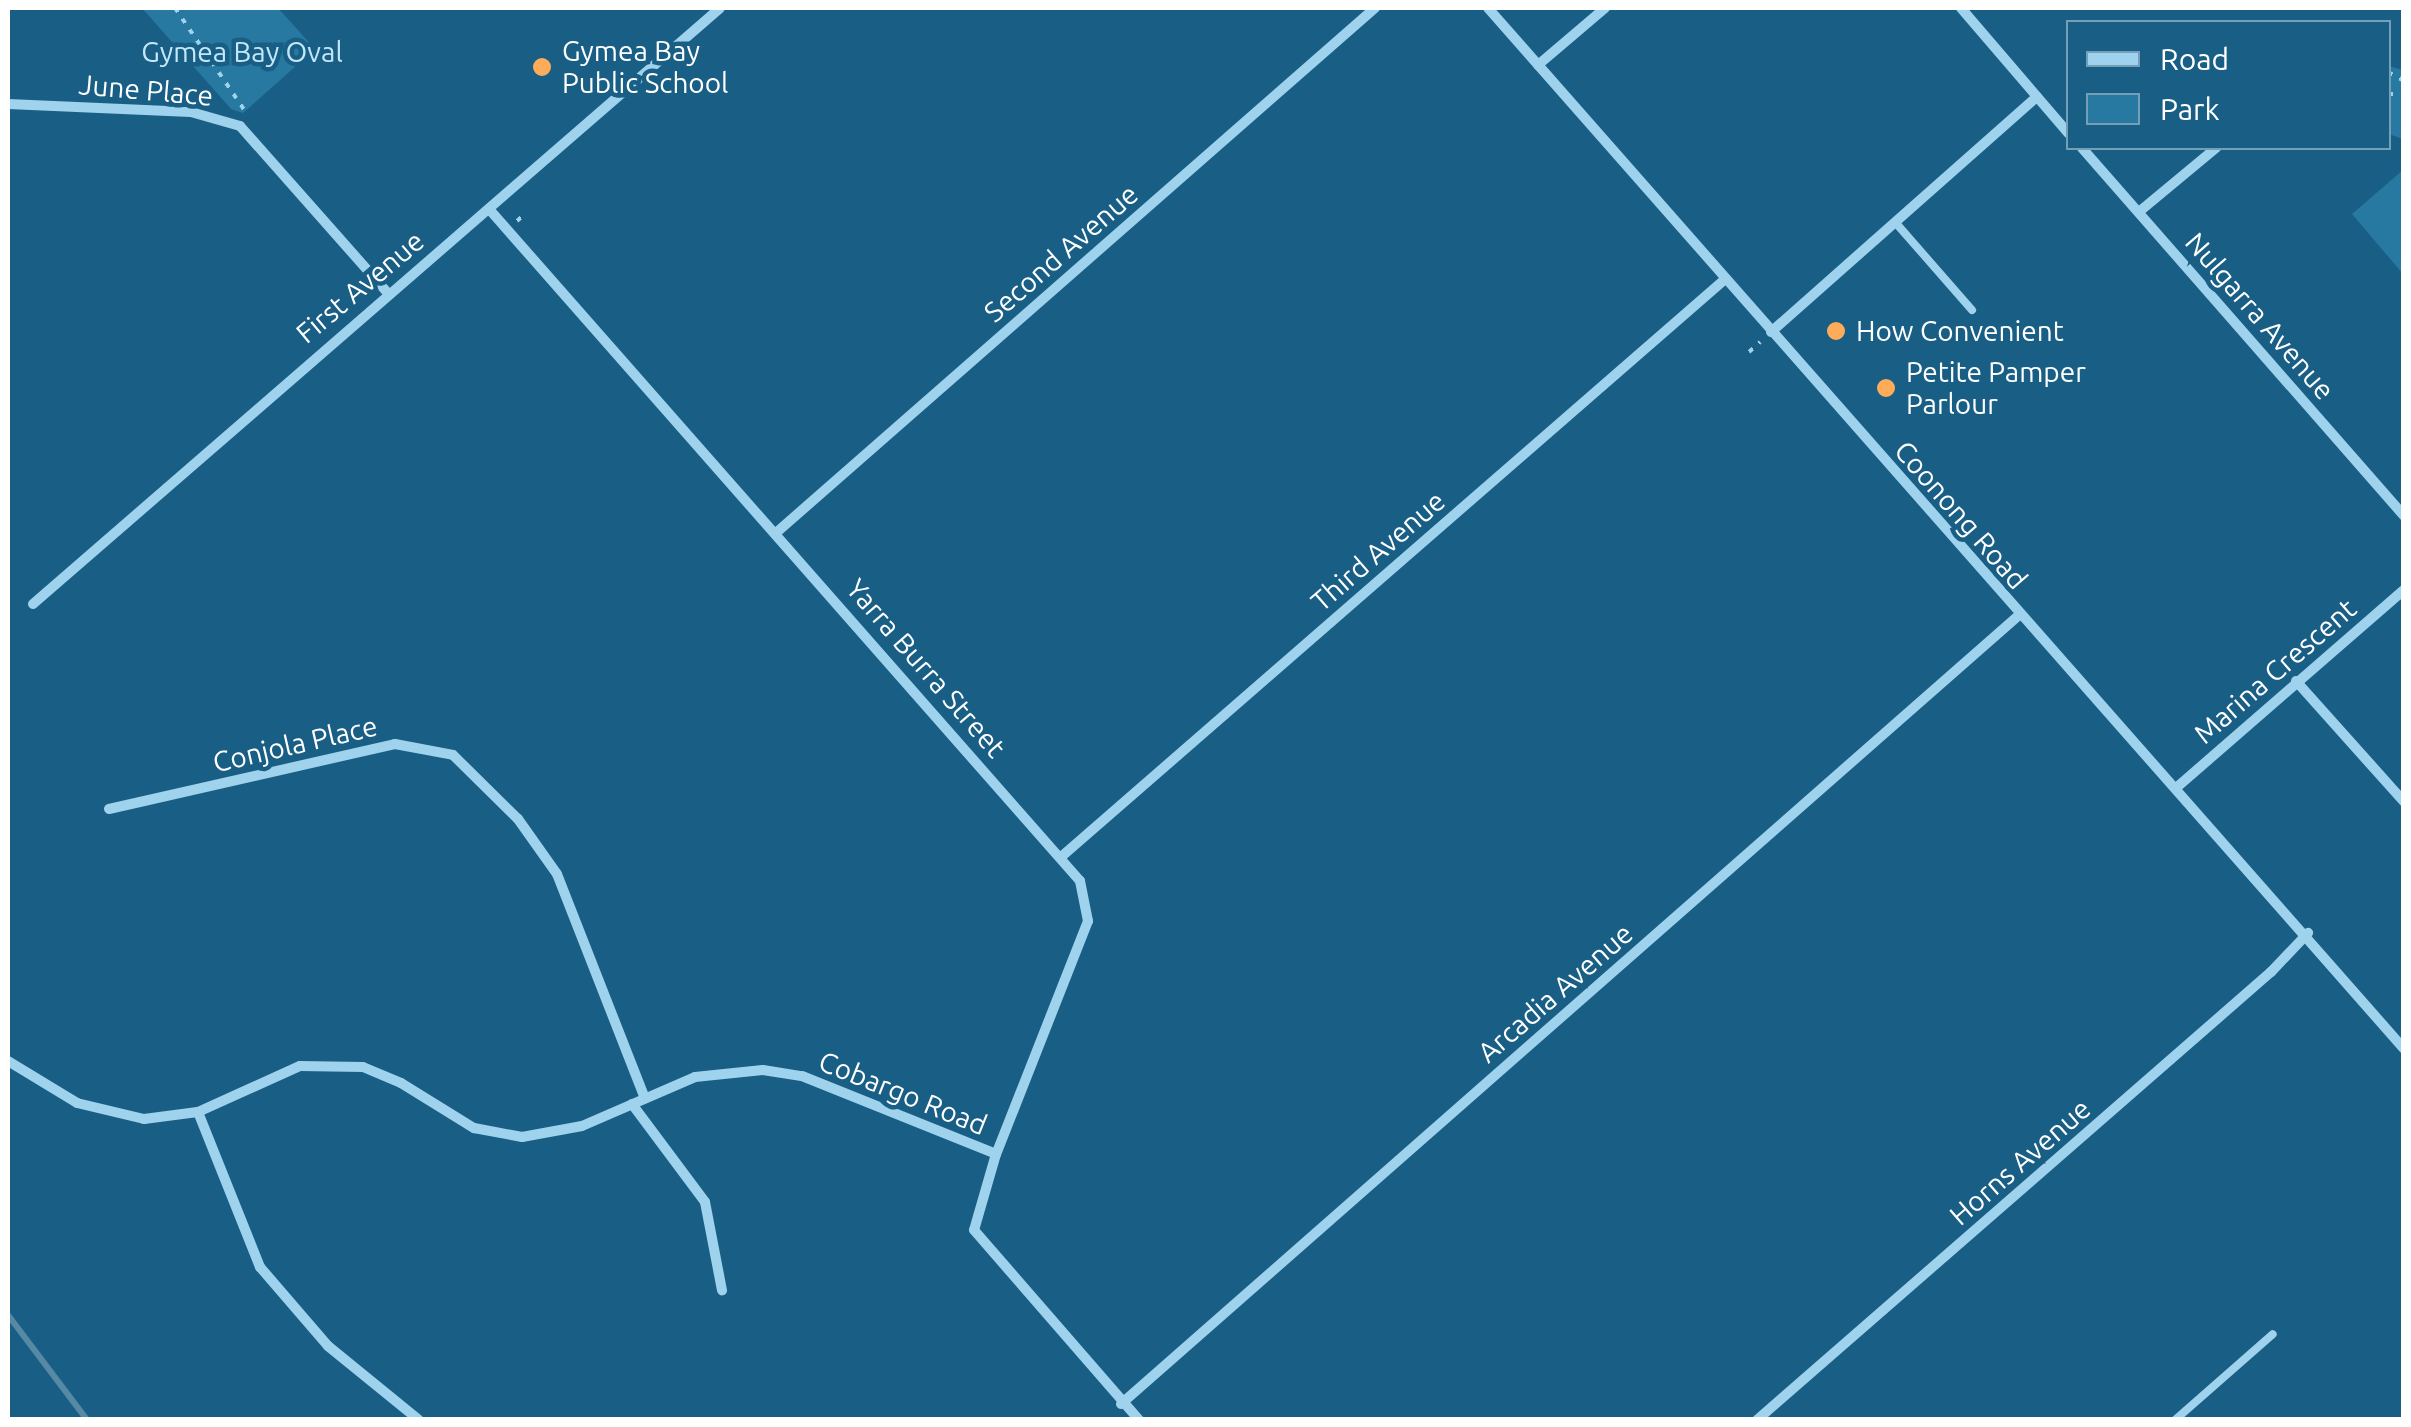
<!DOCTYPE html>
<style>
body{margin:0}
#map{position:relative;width:2411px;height:1427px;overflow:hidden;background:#195f85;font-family:Ubuntu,sans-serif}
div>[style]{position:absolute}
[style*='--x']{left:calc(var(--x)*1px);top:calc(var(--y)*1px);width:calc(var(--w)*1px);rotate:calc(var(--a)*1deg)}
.green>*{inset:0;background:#2879a2}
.stream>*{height:6px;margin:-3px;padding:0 3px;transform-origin:3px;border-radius:3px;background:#5789a5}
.path>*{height:4px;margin-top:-2px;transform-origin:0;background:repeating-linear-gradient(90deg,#9fd2ec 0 5px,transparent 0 13px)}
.lane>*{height:8px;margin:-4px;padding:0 4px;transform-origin:4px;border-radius:4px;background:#9fd2ec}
.street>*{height:10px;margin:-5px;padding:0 5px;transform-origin:5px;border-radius:5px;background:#9fd2ec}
.dots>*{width:28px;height:28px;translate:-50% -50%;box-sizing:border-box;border:5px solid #195f85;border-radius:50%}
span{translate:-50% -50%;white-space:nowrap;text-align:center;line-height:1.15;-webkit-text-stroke:9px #195f85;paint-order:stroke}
.poi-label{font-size:28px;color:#fff}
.left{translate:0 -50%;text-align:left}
.park-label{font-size:28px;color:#c4e7f9}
.street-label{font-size:28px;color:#fff}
.frame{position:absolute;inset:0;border:10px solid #fff;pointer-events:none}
.legend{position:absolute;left:2066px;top:20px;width:325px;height:130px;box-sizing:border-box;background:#195f85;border:2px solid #759fb6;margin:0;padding:12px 18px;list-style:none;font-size:30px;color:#fff}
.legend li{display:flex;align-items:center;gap:20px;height:50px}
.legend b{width:50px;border:2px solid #759fb6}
</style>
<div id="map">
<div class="green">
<i style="clip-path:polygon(142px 8px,278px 8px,315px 49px,243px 113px,231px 109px)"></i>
<i style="clip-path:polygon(2388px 66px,2403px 70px,2403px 139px,2389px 134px)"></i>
<i style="clip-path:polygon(2403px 170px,2403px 274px,2352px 214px)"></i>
</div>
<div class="stream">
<i style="--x:8;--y:1315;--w:131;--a:53"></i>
</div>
<div class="path">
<i style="--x:175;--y:8;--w:125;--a:55.8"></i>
<i style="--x:2388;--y:72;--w:18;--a:29"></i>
<i style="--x:2388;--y:94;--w:16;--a:0"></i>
<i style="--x:517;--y:221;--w:12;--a:-42"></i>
<i style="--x:1749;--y:352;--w:15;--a:-42"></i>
</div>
<div class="lane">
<i style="--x:1895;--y:222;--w:117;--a:48.8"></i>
<i style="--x:2175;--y:1420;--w:130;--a:-41.3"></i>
</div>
<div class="street">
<i style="--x:1488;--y:8;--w:1387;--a:48.65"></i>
<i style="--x:1961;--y:8;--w:165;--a:49.4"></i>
<i style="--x:1538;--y:65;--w:88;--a:-40.4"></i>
<i style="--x:8;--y:104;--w:183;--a:2.5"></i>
<i style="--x:191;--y:112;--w:51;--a:15.9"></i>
<i style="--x:240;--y:126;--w:220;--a:48.5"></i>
<i style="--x:2082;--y:148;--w:489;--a:48.8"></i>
<i style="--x:489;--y:209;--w:895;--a:48.67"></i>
<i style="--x:1080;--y:881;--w:41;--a:78.7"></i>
<i style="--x:1088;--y:921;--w:251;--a:111.5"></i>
<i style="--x:996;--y:1154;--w:79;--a:106.1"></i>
<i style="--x:974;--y:1230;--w:252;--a:49"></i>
<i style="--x:2140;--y:211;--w:99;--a:-39.7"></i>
<i style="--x:1771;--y:332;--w:355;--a:-41.5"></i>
<i style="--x:777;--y:532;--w:795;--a:-41.23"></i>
<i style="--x:33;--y:604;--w:909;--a:-40.94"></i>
<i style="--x:2296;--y:681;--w:162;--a:48.2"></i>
<i style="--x:2176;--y:788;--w:302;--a:-41"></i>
<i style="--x:109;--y:809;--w:293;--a:-12.8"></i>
<i style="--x:395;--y:744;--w:59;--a:10.7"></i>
<i style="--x:453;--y:755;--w:91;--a:44.6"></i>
<i style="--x:518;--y:819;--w:67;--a:54.7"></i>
<i style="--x:557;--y:874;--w:241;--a:68.6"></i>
<i style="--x:1061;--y:857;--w:879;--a:-41.03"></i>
<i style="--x:8;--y:1061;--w:81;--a:31.3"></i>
<i style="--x:77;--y:1103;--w:69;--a:13.4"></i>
<i style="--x:144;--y:1119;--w:54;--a:-7.4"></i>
<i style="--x:198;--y:1112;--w:112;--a:-24.3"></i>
<i style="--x:300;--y:1066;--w:63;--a:0.9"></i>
<i style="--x:363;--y:1067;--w:41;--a:22.8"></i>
<i style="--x:401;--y:1083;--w:86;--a:31.7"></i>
<i style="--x:474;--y:1128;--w:49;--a:10.6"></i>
<i style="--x:522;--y:1137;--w:61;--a:-10.4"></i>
<i style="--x:582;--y:1126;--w:123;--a:-23.4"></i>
<i style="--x:695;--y:1077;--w:68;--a:-5.9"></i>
<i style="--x:763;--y:1070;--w:39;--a:9"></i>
<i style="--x:802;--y:1076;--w:209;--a:21.9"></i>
<i style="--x:632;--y:1104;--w:122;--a:53.3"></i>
<i style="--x:705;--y:1202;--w:90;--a:79.1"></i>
<i style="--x:198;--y:1112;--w:167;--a:68.2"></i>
<i style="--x:260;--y:1267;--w:104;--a:49.3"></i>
<i style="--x:328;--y:1346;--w:117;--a:39.1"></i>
<i style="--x:1121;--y:1404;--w:1194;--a:-41.3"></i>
<i style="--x:1757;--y:1420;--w:682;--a:-41.08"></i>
<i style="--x:2271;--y:972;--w:54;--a:-46.5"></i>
</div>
<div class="dots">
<i style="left:542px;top:67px;background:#ffac5a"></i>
<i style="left:1836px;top:331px;background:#ffac5a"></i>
<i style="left:1886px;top:388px;background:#ffac5a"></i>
</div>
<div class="poi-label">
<span class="left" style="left:562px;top:67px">Gymea Bay<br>Public School</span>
<span class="left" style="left:1856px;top:331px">How Convenient</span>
<span class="left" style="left:1906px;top:388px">Petite Pamper<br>Parlour</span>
</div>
<div class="park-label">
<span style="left:242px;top:52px">Gymea Bay Oval</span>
</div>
<div class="street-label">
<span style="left:146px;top:90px;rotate:5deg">June Place</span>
<span style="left:1061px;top:253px;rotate:-41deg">Second Avenue</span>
<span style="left:360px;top:287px;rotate:-40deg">First Avenue</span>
<span style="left:2260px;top:316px;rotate:49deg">Nulgarra Avenue</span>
<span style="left:1961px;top:515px;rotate:49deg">Coonong Road</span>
<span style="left:1378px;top:551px;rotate:-41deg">Third Avenue</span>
<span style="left:926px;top:668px;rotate:49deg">Yarra Burra Street</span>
<span style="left:2275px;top:671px;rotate:-41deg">Marina Crescent</span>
<span style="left:295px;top:744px;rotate:-13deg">Conjola Place</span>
<span style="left:1555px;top:993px;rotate:-41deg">Arcadia Avenue</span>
<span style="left:903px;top:1093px;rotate:22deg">Cobargo Road</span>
<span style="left:2020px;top:1162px;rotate:-41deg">Horns Avenue</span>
</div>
<div class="frame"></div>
<ul class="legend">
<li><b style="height:12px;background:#9fd2ec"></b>Road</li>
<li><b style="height:28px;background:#2879a2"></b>Park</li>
</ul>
</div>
